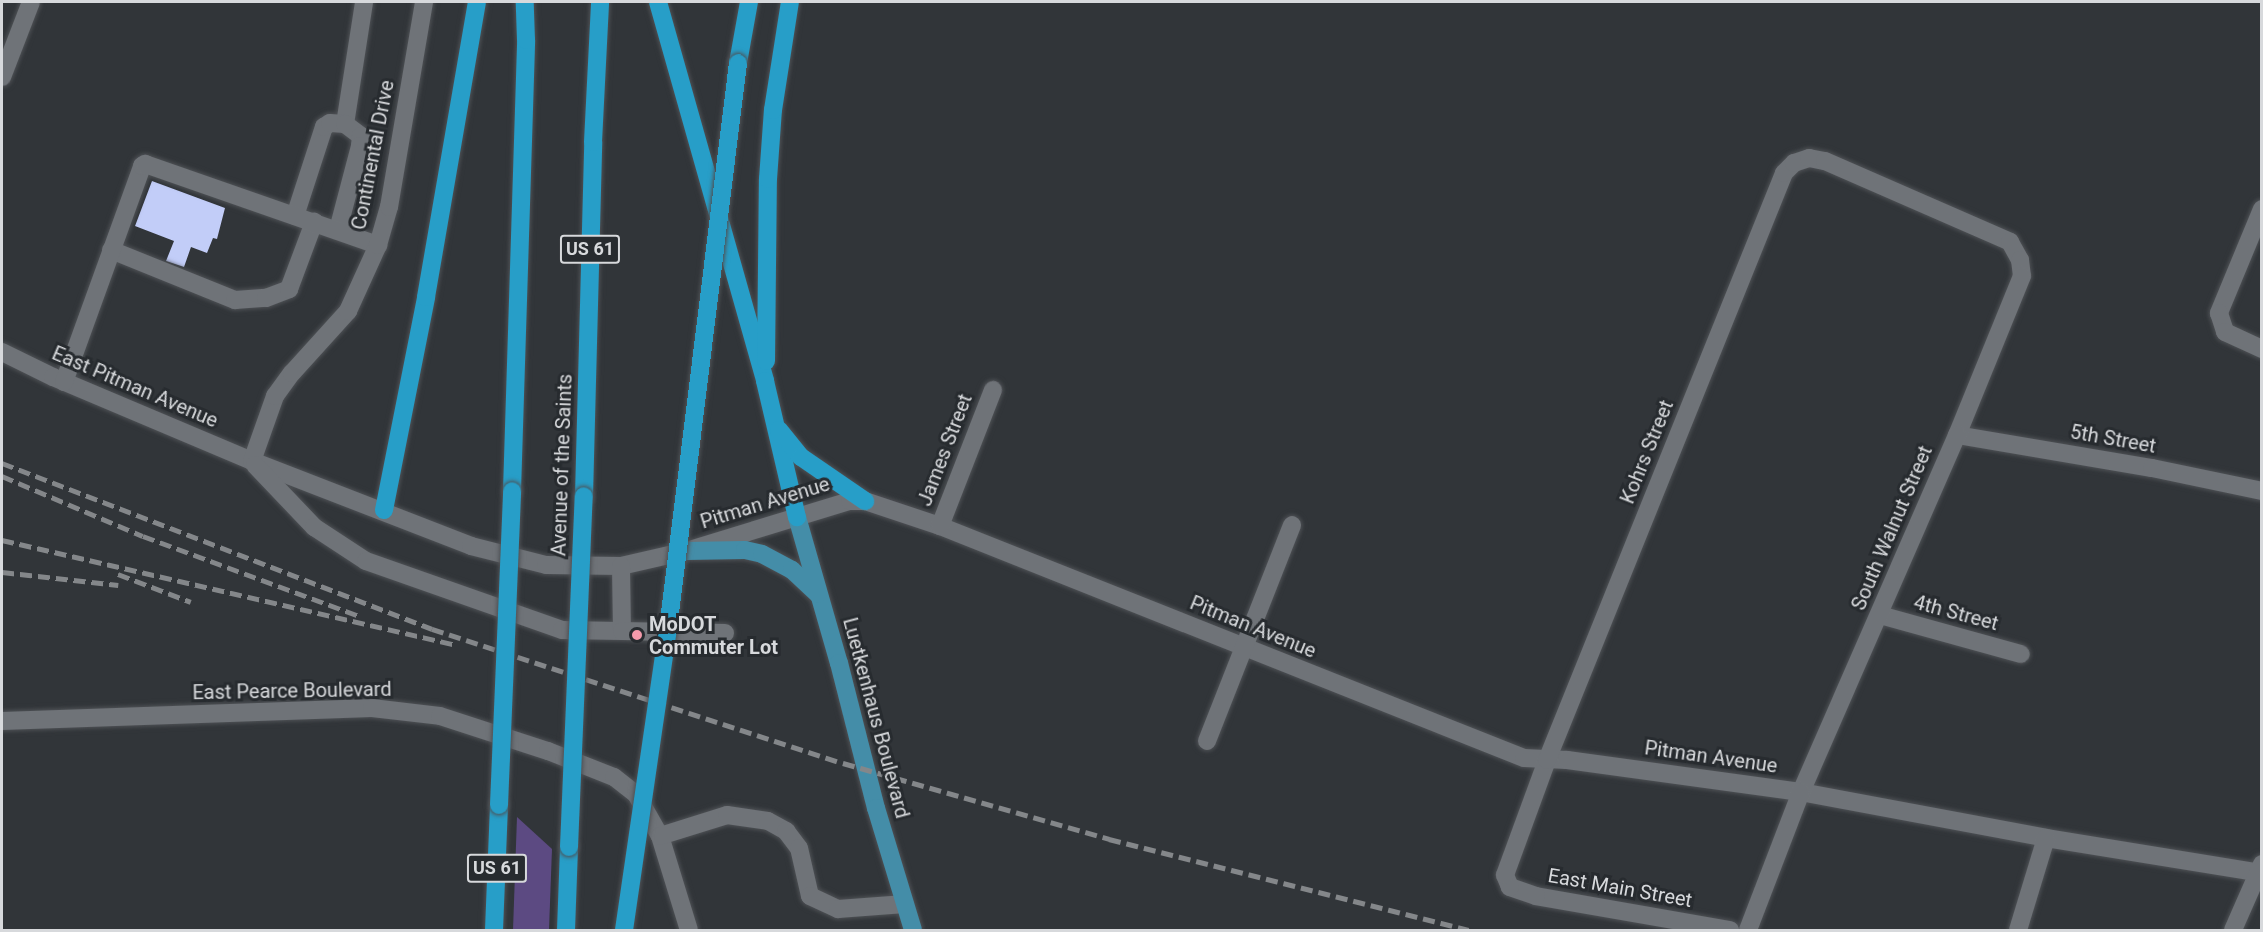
<!DOCTYPE html>
<style>
body{margin:0}
#map{position:relative;width:2263px;height:932px;overflow:hidden;background:#313539;font-family:Roboto,sans-serif}
div>[style]{position:absolute}
[style*='--x']{left:calc(var(--x)*1px);top:calc(var(--y)*1px);width:calc(var(--w)*1px);rotate:calc(var(--a)*1deg)}
.green>*{inset:0;background:#5c4a82}
.building>*{inset:0;background:#c2cdf8}
.roads{filter:drop-shadow(0 0 2px #4e5155) drop-shadow(0 0 2px #4e5155)}
.minor>*{height:18px;margin:-9px;padding:0 9px;transform-origin:9px;border-radius:9px;background:#6f7378}
.major>*{height:18px;margin:-9px;padding:0 9px;transform-origin:9px;border-radius:9px;background:#448da8}
.highway>*{height:18px;margin:-9px;padding:0 9px;transform-origin:9px;border-radius:9px;background:#279ec8}
.rail>*{height:4.5px;margin-top:-2.25px;transform-origin:0;background:repeating-linear-gradient(90deg,#84878a 0 12px,transparent 0 18px)}
.bridges{filter:drop-shadow(0 0 2px #4e5155) drop-shadow(0 0 2px #4e5155)}
.highway-bridge>*{height:18px;margin:-9px;padding:0 9px;transform-origin:9px;border-radius:9px;background:#279ec8}
.dots>*{width:16px;height:16px;translate:-50% -50%;box-sizing:border-box;border:3px solid #272b2f;border-radius:50%}
span{translate:-50% -50%;white-space:nowrap;text-align:center;line-height:1.15;-webkit-text-stroke:6px #272b2f;paint-order:stroke}
.shield-label span{padding:2px 4px;background:#272b2f;border:2px solid;border-radius:4px;-webkit-text-stroke-width:0}
.shield-label{font-size:18px;color:#d7d9dc;font-weight:700}
.street-label{font-size:20px;color:#d7d9dc}
.poi-label{font-size:20px;color:#d7d9dc;font-weight:700}
.left{translate:0 -50%;text-align:left}
.frame{position:absolute;inset:0;border:3px solid #d7d9dc;pointer-events:none}
</style>
<div id="map">
<div class="green">
<i style="clip-path:polygon(517px 817px,552px 849px,549px 930px,513px 930px)"></i>
</div>
<div class="building">
<i style="clip-path:polygon(152px 181px,225px 208px,217px 239px,213px 238px,207px 253px,191px 247px,184px 267px,166px 261px,174px 241px,135px 226px)"></i>
</div>
<div class="roads">
<div class="minor">
<i style="--x:2;--y:77;--w:80;--a:-68.9"></i>
<i style="--x:345;--y:124;--w:123;--a:-81.1"></i>
<i style="--x:2262;--y:209;--w:113;--a:112.5"></i>
<i style="--x:2219;--y:313;--w:20;--a:72"></i>
<i style="--x:2225;--y:332;--w:41;--a:24.7"></i>
<i style="--x:295;--y:216;--w:94;--a:-72"></i>
<i style="--x:324;--y:127;--w:7;--a:-34"></i>
<i style="--x:330;--y:123;--w:15;--a:4"></i>
<i style="--x:345;--y:124;--w:20;--a:37"></i>
<i style="--x:361;--y:136;--w:10;--a:96"></i>
<i style="--x:360;--y:146;--w:87;--a:104.7"></i>
<i style="--x:111;--y:250;--w:134;--a:22"></i>
<i style="--x:235;--y:300;--w:31;--a:-4"></i>
<i style="--x:266;--y:298;--w:25;--a:-21"></i>
<i style="--x:289;--y:289;--w:72;--a:-69.5"></i>
<i style="--x:2;--y:352;--w:57;--a:26.1"></i>
<i style="--x:53;--y:377;--w:216;--a:22.9"></i>
<i style="--x:252;--y:461;--w:235;--a:21.2"></i>
<i style="--x:471;--y:546;--w:77;--a:14.2"></i>
<i style="--x:546;--y:565;--w:75;--a:0.8"></i>
<i style="--x:621;--y:566;--w:67;--a:-13"></i>
<i style="--x:686;--y:551;--w:171;--a:-17"></i>
<i style="--x:850;--y:501;--w:15;--a:0"></i>
<i style="--x:865;--y:501;--w:79;--a:18.4"></i>
<i style="--x:940;--y:526;--w:628;--a:21.67"></i>
<i style="--x:1524;--y:758;--w:43;--a:2.7"></i>
<i style="--x:1567;--y:760;--w:236;--a:7.8"></i>
<i style="--x:1801;--y:792;--w:249;--a:10.6"></i>
<i style="--x:2046;--y:838;--w:219;--a:9.2"></i>
<i style="--x:64;--y:382;--w:230;--a:-70.1"></i>
<i style="--x:142;--y:166;--w:4;--a:-34"></i>
<i style="--x:145;--y:164;--w:247;--a:19.2"></i>
<i style="--x:1957;--y:435;--w:198;--a:9.6"></i>
<i style="--x:2152;--y:468;--w:112;--a:11.8"></i>
<i style="--x:252;--y:461;--w:69;--a:-70.5"></i>
<i style="--x:275;--y:396;--w:29;--a:-54"></i>
<i style="--x:292;--y:373;--w:84;--a:-47.9"></i>
<i style="--x:348;--y:311;--w:72;--a:-65.6"></i>
<i style="--x:378;--y:245;--w:40;--a:-74"></i>
<i style="--x:389;--y:207;--w:208;--a:-80.3"></i>
<i style="--x:255;--y:465;--w:86;--a:46.4"></i>
<i style="--x:314;--y:527;--w:62;--a:33.2"></i>
<i style="--x:366;--y:561;--w:208;--a:19.4"></i>
<i style="--x:562;--y:630;--w:60;--a:1"></i>
<i style="--x:622;--y:631;--w:65;--a:-90.9"></i>
<i style="--x:940;--y:526;--w:146;--a:-68.7"></i>
<i style="--x:1880;--y:615;--w:146;--a:15.5"></i>
<i style="--x:622;--y:631;--w:103;--a:1.1"></i>
<i style="--x:2;--y:721;--w:370;--a:-2"></i>
<i style="--x:372;--y:708;--w:68;--a:6.7"></i>
<i style="--x:440;--y:716;--w:114;--a:18"></i>
<i style="--x:548;--y:751;--w:71;--a:21.5"></i>
<i style="--x:614;--y:777;--w:28;--a:38"></i>
<i style="--x:636;--y:794;--w:48;--a:60.3"></i>
<i style="--x:660;--y:836;--w:98;--a:72.9"></i>
<i style="--x:1207;--y:741;--w:232;--a:-68.5"></i>
<i style="--x:660;--y:836;--w:70;--a:-17.4"></i>
<i style="--x:727;--y:815;--w:41;--a:8.3"></i>
<i style="--x:768;--y:821;--w:21;--a:29"></i>
<i style="--x:786;--y:831;--w:21;--a:53"></i>
<i style="--x:799;--y:848;--w:49;--a:77.1"></i>
<i style="--x:810;--y:896;--w:31;--a:25"></i>
<i style="--x:838;--y:909;--w:67;--a:-4.3"></i>
<i style="--x:1730;--y:930;--w:197;--a:-170.1"></i>
<i style="--x:1536;--y:896;--w:28;--a:-161"></i>
<i style="--x:1510;--y:887;--w:13;--a:-113"></i>
<i style="--x:1505;--y:875;--w:122;--a:-69.9"></i>
<i style="--x:1547;--y:760;--w:633;--a:-68.01"></i>
<i style="--x:1784;--y:173;--w:14;--a:-45"></i>
<i style="--x:1794;--y:163;--w:16;--a:-18"></i>
<i style="--x:1809;--y:158;--w:16;--a:11"></i>
<i style="--x:1825;--y:161;--w:202;--a:23.6"></i>
<i style="--x:2010;--y:242;--w:21;--a:61"></i>
<i style="--x:2020;--y:260;--w:16;--a:83"></i>
<i style="--x:2022;--y:276;--w:172;--a:112.2"></i>
<i style="--x:1957;--y:435;--w:390;--a:113.6"></i>
<i style="--x:1801;--y:792;--w:148;--a:111"></i>
<i style="--x:2018;--y:930;--w:96;--a:-73.1"></i>
<i style="--x:2233;--y:930;--w:72;--a:-66.3"></i>
</div>
<div class="major">
<i style="--x:797;--y:517;--w:152;--a:74"></i>
<i style="--x:839;--y:663;--w:150;--a:75.7"></i>
<i style="--x:876;--y:808;--w:127;--a:73.1"></i>
<i style="--x:686;--y:551;--w:59;--a:-1"></i>
<i style="--x:745;--y:550;--w:17;--a:13"></i>
<i style="--x:762;--y:554;--w:34;--a:28"></i>
<i style="--x:792;--y:570;--w:35;--a:43"></i>
</div>
<div class="highway">
<i style="--x:658;--y:2;--w:394;--a:74.2"></i>
<i style="--x:765;--y:381;--w:140;--a:76.8"></i>
<i style="--x:738;--y:63;--w:62;--a:-79.8"></i>
<i style="--x:766;--y:361;--w:182;--a:-89.4"></i>
<i style="--x:768;--y:179;--w:69;--a:-85.9"></i>
<i style="--x:773;--y:110;--w:109;--a:-81.1"></i>
<i style="--x:779;--y:430;--w:35;--a:51"></i>
<i style="--x:801;--y:457;--w:78;--a:34.5"></i>
<i style="--x:512;--y:491;--w:451;--a:-88.2"></i>
<i style="--x:526;--y:40;--w:38;--a:-92"></i>
<i style="--x:584;--y:496;--w:354;--a:-88.5"></i>
<i style="--x:593;--y:142;--w:140;--a:-87.1"></i>
<i style="--x:384;--y:510;--w:217;--a:-78.8"></i>
<i style="--x:426;--y:297;--w:299;--a:-80.2"></i>
<i style="--x:494;--y:930;--w:125;--a:-87.7"></i>
<i style="--x:566;--y:930;--w:83;--a:-87.9"></i>
</div>
</div>
<div class="rail">
<i style="--x:2;--y:463;--w:461;--a:21.1"></i>
<i style="--x:432;--y:629;--w:432;--a:18.1"></i>
<i style="--x:843;--y:763;--w:277;--a:15.9"></i>
<i style="--x:1109;--y:839;--w:371;--a:14.2"></i>
<i style="--x:2;--y:476;--w:153;--a:23.1"></i>
<i style="--x:143;--y:536;--w:230;--a:20.3"></i>
<i style="--x:2;--y:540;--w:466;--a:13"></i>
<i style="--x:2;--y:572;--w:117;--a:6.4"></i>
<i style="--x:118;--y:574;--w:78;--a:21"></i>
</div>
<div class="bridges">
<div class="highway-bridge">
<i style="--x:499;--y:805;--w:314;--a:-87.6"></i>
<i style="--x:569;--y:847;--w:351;--a:-87.6"></i>
<i style="--x:624;--y:930;--w:312;--a:-81.7"></i>
<i style="--x:669;--y:621;--w:562;--a:-82.95"></i>
</div>
</div>
<div class="dots">
<i style="left:637px;top:635px;background:#f39aab"></i>
</div>
<div class="shield-label">
<span style="left:590px;top:249px">US 61</span>
<span style="left:497px;top:868px">US 61</span>
</div>
<div class="street-label">
<span style="left:373px;top:155px;rotate:-79deg">Continental Drive</span>
<span style="left:135px;top:387px;rotate:23deg">East Pitman Avenue</span>
<span style="left:2113px;top:439px;rotate:10deg">5th Street</span>
<span style="left:945px;top:450px;rotate:-69deg">James Street</span>
<span style="left:1647px;top:452px;rotate:-68deg">Kohrs Street</span>
<span style="left:562px;top:465px;rotate:-88deg">Avenue of the Saints</span>
<span style="left:765px;top:503px;rotate:-17deg">Pitman Avenue</span>
<span style="left:1892px;top:528px;rotate:-67deg">South Walnut Street</span>
<span style="left:1956px;top:613px;rotate:15deg">4th Street</span>
<span style="left:1253px;top:627px;rotate:22deg">Pitman Avenue</span>
<span style="left:292px;top:691px;rotate:-1deg">East Pearce Boulevard</span>
<span style="left:876px;top:718px;rotate:75deg">Luetkenhaus Boulevard</span>
<span style="left:1711px;top:757px;rotate:8deg">Pitman Avenue</span>
<span style="left:1620px;top:888px;rotate:10deg">East Main Street</span>
</div>
<div class="poi-label">
<span class="left" style="left:649px;top:636px">MoDOT<br>Commuter Lot</span>
</div>
<div class="frame"></div>
</div>
